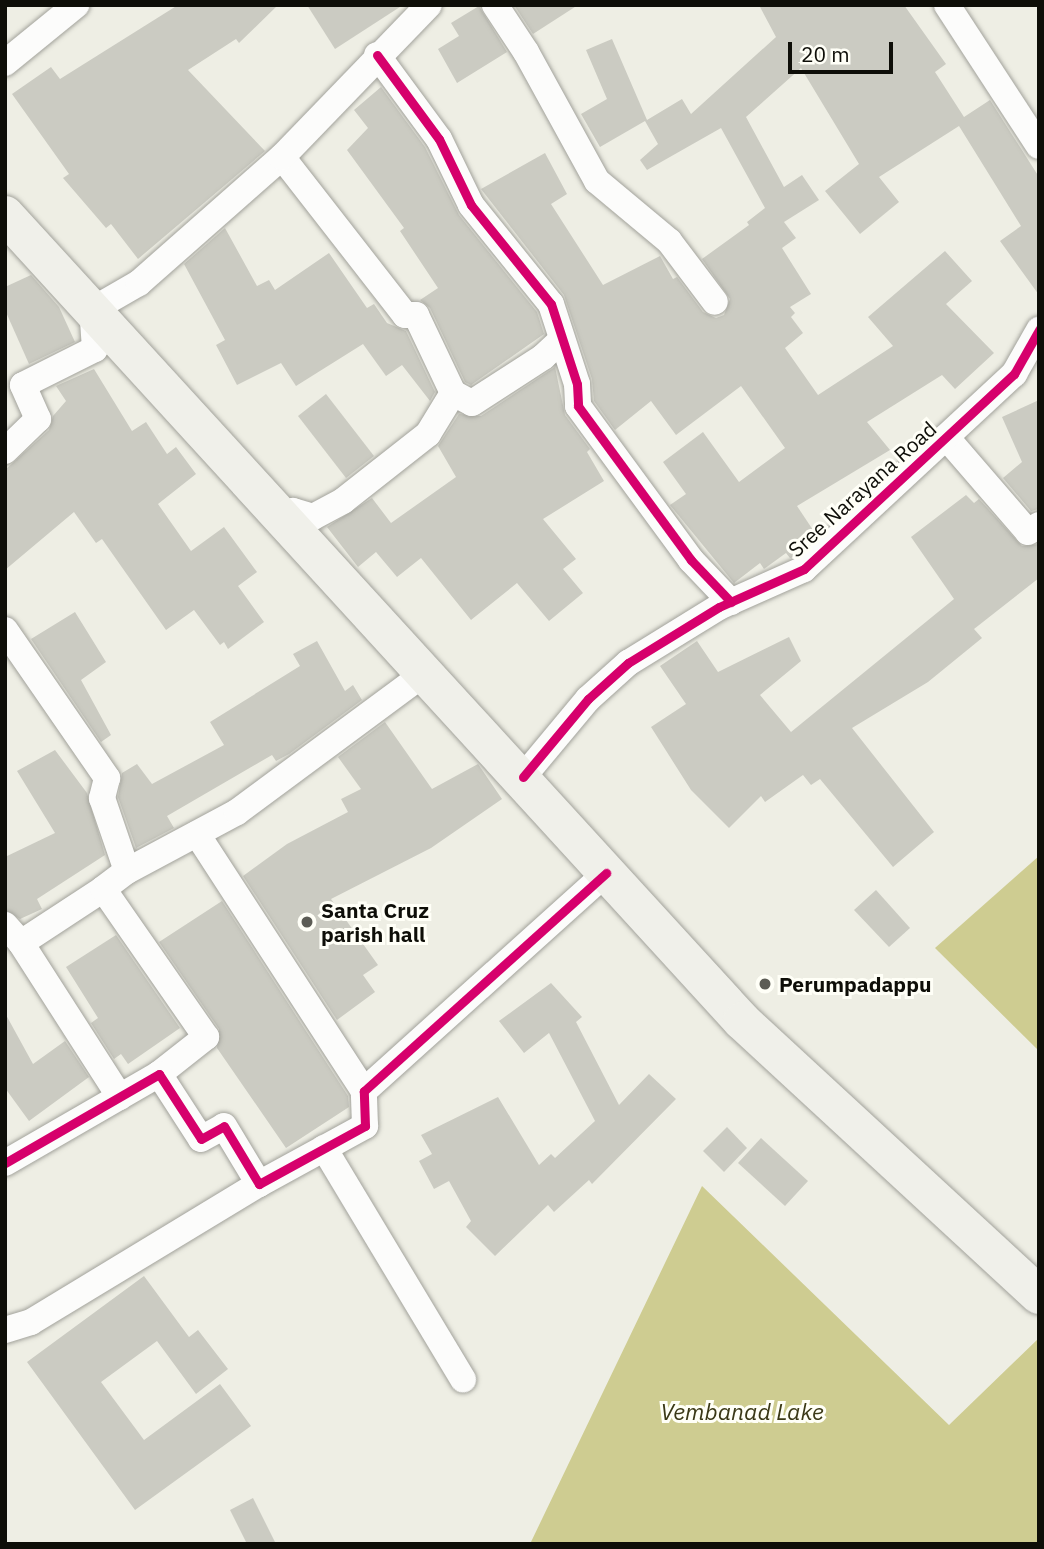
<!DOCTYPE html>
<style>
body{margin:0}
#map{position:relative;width:1044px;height:1549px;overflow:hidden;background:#eeeee4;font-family:"IBM Plex Sans",sans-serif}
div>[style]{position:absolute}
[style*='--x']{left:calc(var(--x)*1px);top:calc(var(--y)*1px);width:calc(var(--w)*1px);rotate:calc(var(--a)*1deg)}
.water>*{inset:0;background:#cecc91}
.building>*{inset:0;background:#cbcbc2}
.roads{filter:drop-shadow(0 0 2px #a2a29b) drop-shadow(0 0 2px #a2a29b)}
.minor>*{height:26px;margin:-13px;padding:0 13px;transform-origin:13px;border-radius:13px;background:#fcfcfb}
.secondary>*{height:38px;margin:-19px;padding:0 19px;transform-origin:19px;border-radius:19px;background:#f0f0ea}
.cycleway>*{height:9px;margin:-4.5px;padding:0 4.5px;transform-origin:4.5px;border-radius:4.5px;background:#d6006c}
.dots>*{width:19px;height:19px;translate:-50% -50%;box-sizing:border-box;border:4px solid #fffff7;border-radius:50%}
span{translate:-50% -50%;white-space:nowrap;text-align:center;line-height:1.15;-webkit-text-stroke:6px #fffff7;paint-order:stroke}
.street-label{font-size:21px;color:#0e0e08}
.poi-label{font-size:21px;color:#0e0e08;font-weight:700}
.left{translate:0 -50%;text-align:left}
.water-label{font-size:23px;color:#3a3816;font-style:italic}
.frame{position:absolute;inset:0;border:7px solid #0e0e08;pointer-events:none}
.scale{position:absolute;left:788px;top:42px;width:105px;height:32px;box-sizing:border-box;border:4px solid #0e0e08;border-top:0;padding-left:9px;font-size:21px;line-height:24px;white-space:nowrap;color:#0e0e08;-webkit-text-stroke:5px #fffff7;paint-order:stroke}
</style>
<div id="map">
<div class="water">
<i style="clip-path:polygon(1039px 856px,1039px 1051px,935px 948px)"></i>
<i style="clip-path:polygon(702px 1186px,949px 1425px,1039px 1338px,1039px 1544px,530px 1544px)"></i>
</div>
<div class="building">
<i style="clip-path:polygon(178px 5px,278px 5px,239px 43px,236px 39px,188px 70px,265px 151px,138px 259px,111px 224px,106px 228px,63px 178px,69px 174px,12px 94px,51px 67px,60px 79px)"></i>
<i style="clip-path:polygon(307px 5px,403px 5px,335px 49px)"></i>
<i style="clip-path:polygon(514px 5px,578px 5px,533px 34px)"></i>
<i style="clip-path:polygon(759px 5px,904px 5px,946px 64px,935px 72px,964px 117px,990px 100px,1039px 177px,1039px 295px,1000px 241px,1021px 226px,959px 126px,879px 177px,899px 202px,860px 234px,825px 191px,859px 164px,801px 68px,746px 117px,784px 187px,802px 175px,819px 200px,784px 222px,796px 238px,782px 248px,811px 294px,790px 307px,795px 313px,791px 317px,803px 333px,785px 348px,818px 395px,893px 346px,868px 317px,945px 251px,972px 281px,946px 304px,994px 353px,955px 389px,942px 375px,867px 422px,890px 450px,797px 506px,817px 536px,795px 556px,790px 558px,786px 553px,764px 569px,760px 563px,734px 583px,670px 505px,686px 494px,663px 462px,703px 432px,739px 482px,785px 448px,741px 386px,676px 435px,651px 401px,615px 430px,594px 401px,592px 379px,564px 295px,481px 189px,545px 153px,567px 194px,551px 204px,603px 285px,660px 256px,673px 279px,677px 277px,703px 312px,716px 318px,724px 315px,730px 299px,702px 259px,749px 225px,747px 222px,765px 208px,721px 128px,647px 170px,640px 160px,658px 144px,645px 121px,600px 147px,581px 114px,607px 99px,586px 50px,612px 39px,647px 120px,682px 99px,691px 114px,776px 37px)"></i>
<i style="clip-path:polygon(479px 6px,507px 52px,457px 83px,438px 49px,459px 36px,451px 23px)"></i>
<i style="clip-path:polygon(381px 87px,425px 147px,459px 215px,537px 312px,544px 334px,471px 385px,465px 382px,430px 308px,420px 300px,438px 288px,400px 231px,404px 228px,347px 150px,368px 128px,354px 110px)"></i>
<i style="clip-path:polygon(225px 228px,257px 286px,269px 280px,275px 290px,329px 253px,367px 308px,374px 304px,387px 323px,406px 331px,435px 392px,430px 401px,402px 365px,386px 376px,363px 344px,296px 386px,281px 363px,237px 385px,216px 345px,225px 340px,184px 264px)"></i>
<i style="clip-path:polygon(31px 275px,59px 307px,75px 342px,29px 364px,5px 310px,5px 287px)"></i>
<i style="clip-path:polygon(555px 367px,565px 415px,590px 449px,587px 452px,604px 481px,543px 519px,576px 559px,563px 569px,583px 593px,549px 621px,517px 583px,471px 620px,421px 558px,397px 577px,376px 552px,358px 567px,327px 527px,372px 498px,391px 523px,456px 477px,438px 446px,459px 414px,481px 416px)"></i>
<i style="clip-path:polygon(94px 369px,132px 431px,146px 422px,167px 454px,176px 447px,196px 474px,158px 504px,191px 551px,224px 527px,257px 572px,238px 586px,264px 622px,228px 649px,224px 642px,220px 645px,194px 610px,166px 630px,102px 539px,96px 543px,74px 512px,5px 570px,5px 470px,49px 430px,53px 416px,66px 401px,56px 386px)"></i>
<i style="clip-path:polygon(326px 394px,374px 456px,346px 478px,298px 416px)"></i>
<i style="clip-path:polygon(1039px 400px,1039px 509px,1031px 511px,1003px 478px,1022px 462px,1002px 417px)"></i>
<i style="clip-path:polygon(966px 495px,974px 503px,979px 499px,1022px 546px,1039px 544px,1039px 578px,974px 629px,982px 638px,928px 682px,852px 728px,934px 832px,893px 867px,820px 779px,811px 785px,803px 775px,765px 802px,761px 796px,729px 828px,691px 790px,651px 727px,686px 704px,660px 666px,697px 641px,718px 672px,789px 637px,801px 661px,760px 695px,791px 732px,954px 599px,911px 537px)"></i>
<i style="clip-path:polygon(75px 612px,106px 662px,81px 680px,111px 735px,101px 742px,31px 639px)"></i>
<i style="clip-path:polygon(317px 641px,345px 691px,353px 685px,362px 700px,289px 754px,276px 761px,272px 755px,167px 816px,174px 828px,136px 848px,118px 797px,122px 773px,137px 764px,152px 784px,224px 745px,210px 722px,300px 666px,293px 654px)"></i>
<i style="clip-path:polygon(385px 722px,432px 789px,478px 764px,502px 799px,431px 848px,331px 899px,378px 965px,363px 975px,375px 992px,337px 1020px,243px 876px,287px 844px,348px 812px,341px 799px,361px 789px,338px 757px)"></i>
<i style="clip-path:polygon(55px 750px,87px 793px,105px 855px,37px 899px,42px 909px,20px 919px,5px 910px,5px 857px,55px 833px,17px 771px)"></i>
<i style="clip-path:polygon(876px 890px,910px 928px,889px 947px,854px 910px)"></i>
<i style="clip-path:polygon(222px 901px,348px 1096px,349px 1107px,286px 1148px,217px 1048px,219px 1029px,159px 942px)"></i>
<i style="clip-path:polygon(116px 935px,180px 1028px,128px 1064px,121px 1054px,114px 1059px,91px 1023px,98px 1018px,66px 967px)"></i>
<i style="clip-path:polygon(551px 983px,582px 1017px,576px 1022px,619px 1105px,649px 1074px,676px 1099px,592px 1184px,589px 1180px,554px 1212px,548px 1205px,495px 1256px,466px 1227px,471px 1221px,449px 1181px,434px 1189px,419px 1161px,432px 1154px,421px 1135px,498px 1097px,539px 1165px,551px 1154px,555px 1158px,595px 1121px,549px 1033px,524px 1053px,499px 1021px)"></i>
<i style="clip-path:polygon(5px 1013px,33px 1064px,65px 1041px,89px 1077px,29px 1121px,5px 1088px)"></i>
<i style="clip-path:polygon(727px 1127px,747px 1148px,724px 1172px,703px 1151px)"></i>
<i style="clip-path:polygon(761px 1138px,808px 1181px,785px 1206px,738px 1163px)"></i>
<i style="clip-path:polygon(144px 1276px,189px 1337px,198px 1330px,228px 1369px,196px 1394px,157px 1341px,101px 1382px,144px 1440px,220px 1384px,251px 1426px,135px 1510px,27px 1362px)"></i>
<i style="clip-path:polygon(253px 1498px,276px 1544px,247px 1544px,230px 1510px)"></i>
</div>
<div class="roads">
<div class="minor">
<i style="--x:495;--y:5;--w:56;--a:56.6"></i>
<i style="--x:526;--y:52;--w:147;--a:61.2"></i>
<i style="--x:597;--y:181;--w:94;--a:39.8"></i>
<i style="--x:669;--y:241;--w:76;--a:53"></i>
<i style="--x:947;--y:5;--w:168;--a:56.9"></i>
<i style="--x:377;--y:55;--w:104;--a:53.6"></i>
<i style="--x:439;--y:139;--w:73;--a:64.1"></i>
<i style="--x:471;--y:205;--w:127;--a:51.1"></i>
<i style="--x:551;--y:304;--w:84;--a:72"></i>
<i style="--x:577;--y:384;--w:22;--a:87"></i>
<i style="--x:578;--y:406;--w:191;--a:53.7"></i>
<i style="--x:691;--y:560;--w:58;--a:46.4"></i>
<i style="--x:5;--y:63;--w:92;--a:-39.2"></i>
<i style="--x:282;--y:157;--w:200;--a:52.1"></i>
<i style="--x:405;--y:315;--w:11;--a:0"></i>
<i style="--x:416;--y:315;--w:86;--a:64.6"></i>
<i style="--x:453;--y:393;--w:48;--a:121.4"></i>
<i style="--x:428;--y:434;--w:108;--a:141.8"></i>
<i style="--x:343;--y:501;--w:34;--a:152"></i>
<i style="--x:313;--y:517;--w:21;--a:-163"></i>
<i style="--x:293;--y:511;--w:13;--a:151"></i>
<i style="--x:453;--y:393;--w:21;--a:28"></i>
<i style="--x:472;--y:403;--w:85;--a:-32.9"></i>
<i style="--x:543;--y:357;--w:25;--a:-43"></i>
<i style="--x:946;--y:437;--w:125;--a:49.2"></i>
<i style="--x:1028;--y:532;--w:13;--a:-32"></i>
<i style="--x:5;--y:451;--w:46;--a:-44.1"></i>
<i style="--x:38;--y:419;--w:37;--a:-114"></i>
<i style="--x:23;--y:385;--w:80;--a:-26.6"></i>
<i style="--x:95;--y:349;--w:39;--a:-94"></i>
<i style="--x:92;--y:310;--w:54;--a:-29.9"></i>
<i style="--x:139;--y:283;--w:191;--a:-41.4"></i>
<i style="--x:282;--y:157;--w:211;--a:-46"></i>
<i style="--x:5;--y:630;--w:180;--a:55.4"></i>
<i style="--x:107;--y:778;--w:21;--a:104"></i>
<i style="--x:102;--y:798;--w:77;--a:71.1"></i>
<i style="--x:523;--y:777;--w:102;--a:-50.2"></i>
<i style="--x:588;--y:699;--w:54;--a:-42"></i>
<i style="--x:628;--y:663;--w:107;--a:-31.6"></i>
<i style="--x:719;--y:607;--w:93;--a:-24.1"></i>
<i style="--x:804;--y:569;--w:287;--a:-42.9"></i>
<i style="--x:1014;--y:374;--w:51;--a:-60.4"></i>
<i style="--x:197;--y:834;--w:306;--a:57"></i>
<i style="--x:5;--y:925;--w:24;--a:48"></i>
<i style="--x:21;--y:943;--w:100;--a:-33.2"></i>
<i style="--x:21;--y:943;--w:183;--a:57.3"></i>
<i style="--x:159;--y:1074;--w:60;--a:-38.2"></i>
<i style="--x:206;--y:1037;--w:180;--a:-124.8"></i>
<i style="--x:103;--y:889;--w:30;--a:-37"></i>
<i style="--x:127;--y:871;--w:125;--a:-28.2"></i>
<i style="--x:237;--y:812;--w:234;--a:-36.5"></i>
<i style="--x:324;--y:1148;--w:270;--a:59"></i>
<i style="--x:5;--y:1163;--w:178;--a:-30"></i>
<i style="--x:159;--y:1074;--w:77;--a:57.1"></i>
<i style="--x:201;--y:1139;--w:26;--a:-29"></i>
<i style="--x:224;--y:1126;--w:68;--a:58.9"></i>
<i style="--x:259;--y:1184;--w:121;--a:-28.7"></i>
<i style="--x:365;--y:1126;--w:35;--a:-92"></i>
<i style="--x:364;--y:1091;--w:326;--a:-42"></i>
<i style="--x:5;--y:1330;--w:27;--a:-17"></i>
<i style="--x:31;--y:1322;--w:267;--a:-31.2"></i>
</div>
<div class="secondary">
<i style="--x:5;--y:215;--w:1092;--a:47.56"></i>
<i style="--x:742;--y:1021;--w:404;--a:42.7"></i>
</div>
</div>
<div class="cycleway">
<i style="--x:377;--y:55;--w:104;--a:53.6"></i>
<i style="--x:439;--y:139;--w:73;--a:64.1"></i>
<i style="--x:471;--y:205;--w:127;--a:51.1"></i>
<i style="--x:551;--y:304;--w:84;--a:72"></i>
<i style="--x:577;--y:384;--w:22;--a:87"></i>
<i style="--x:578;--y:406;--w:191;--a:53.7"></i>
<i style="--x:691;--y:560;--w:58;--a:46.4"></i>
<i style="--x:523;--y:777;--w:102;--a:-50.2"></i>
<i style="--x:588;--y:699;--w:54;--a:-42"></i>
<i style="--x:628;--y:663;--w:107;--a:-31.6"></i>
<i style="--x:719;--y:607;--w:93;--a:-24.1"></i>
<i style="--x:804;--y:569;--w:287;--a:-42.9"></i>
<i style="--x:1014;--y:374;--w:51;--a:-60.4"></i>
<i style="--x:5;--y:1163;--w:178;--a:-30"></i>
<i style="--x:159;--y:1074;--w:77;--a:57.1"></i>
<i style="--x:201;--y:1139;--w:26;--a:-29"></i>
<i style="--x:224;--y:1126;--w:68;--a:58.9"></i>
<i style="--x:259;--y:1184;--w:121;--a:-28.7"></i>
<i style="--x:365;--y:1126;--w:35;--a:-92"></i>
<i style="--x:364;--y:1091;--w:326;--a:-42"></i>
</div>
<div class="dots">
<i style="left:307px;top:922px;background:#5c5c55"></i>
<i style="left:765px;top:984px;background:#5c5c55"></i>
</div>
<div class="street-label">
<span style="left:862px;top:489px;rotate:-42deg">Sree Narayana Road</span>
</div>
<div class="poi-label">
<span class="left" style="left:321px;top:922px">Santa Cruz<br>parish hall</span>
<span class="left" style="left:779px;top:984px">Perumpadappu</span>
</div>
<div class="water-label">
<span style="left:742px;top:1411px">Vembanad Lake</span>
</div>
<div class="frame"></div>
<div class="scale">20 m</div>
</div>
